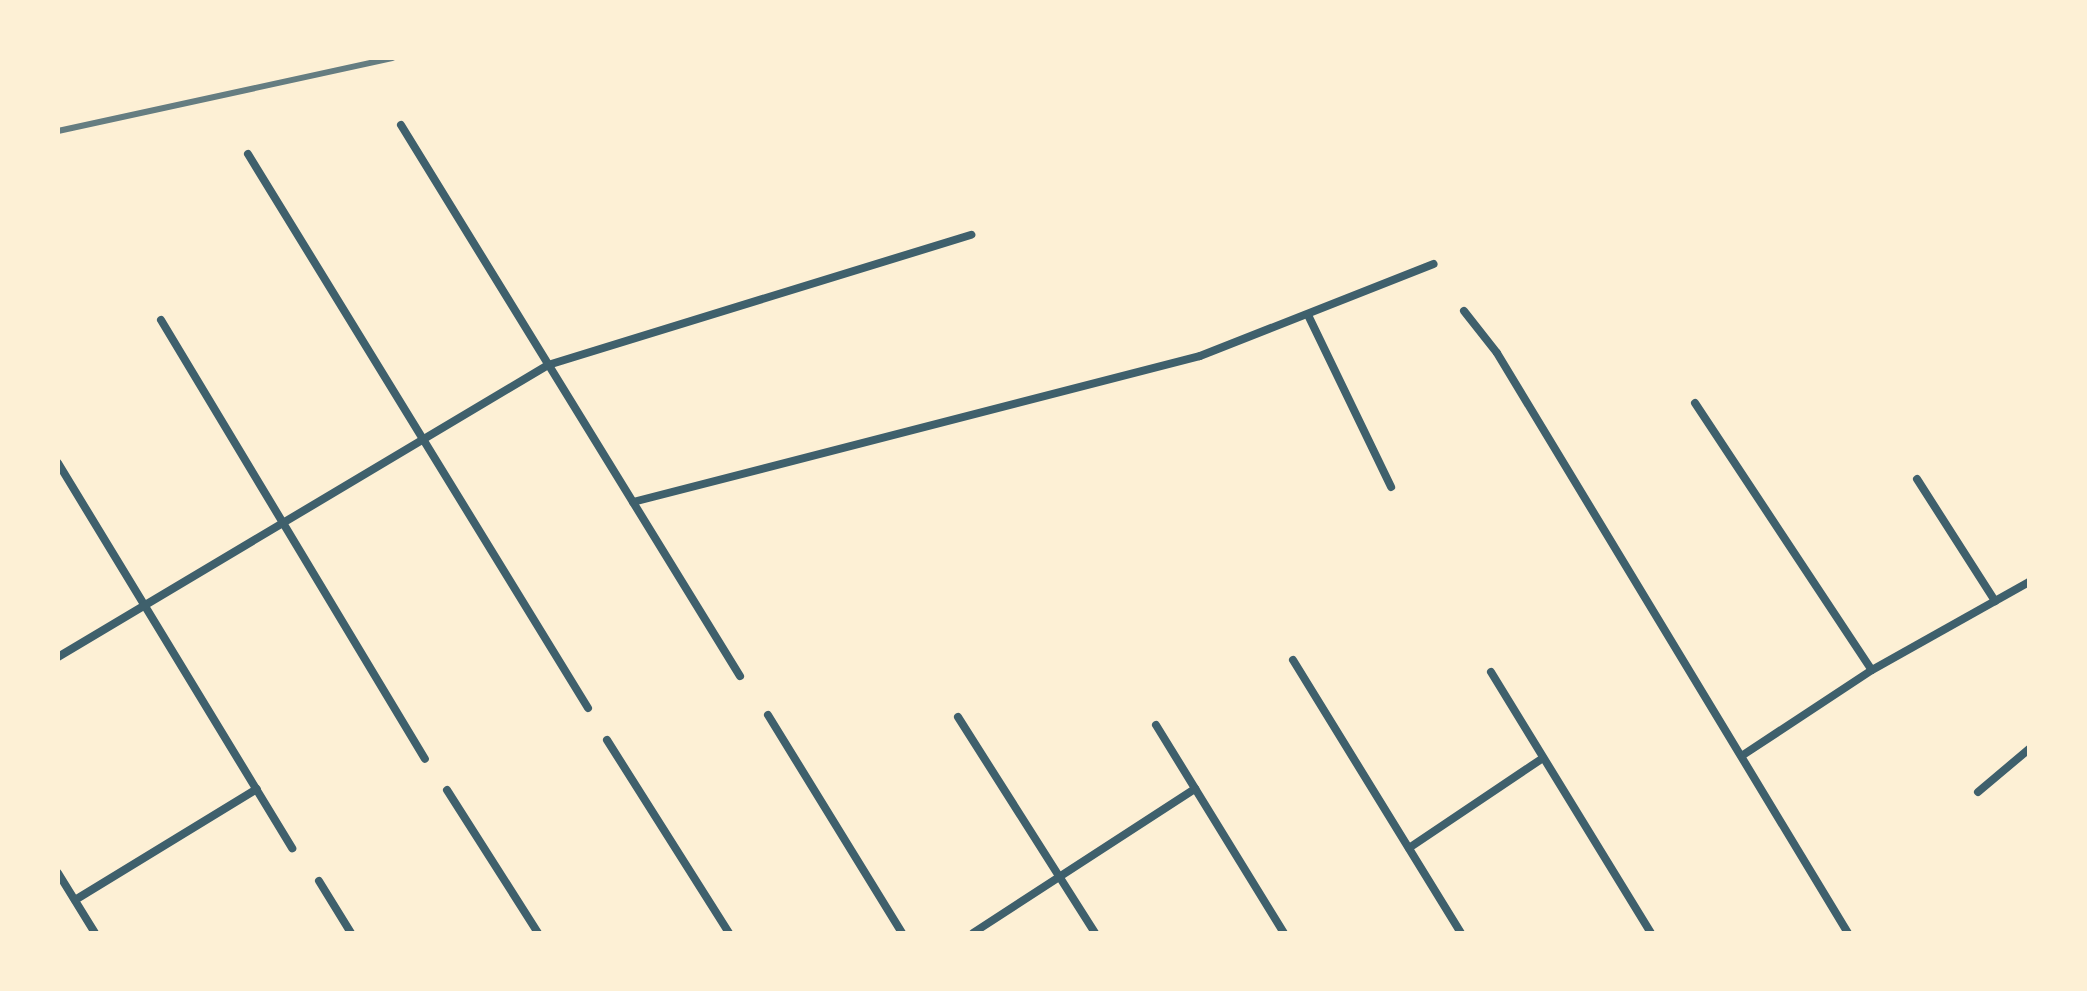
<!DOCTYPE html>
<style>
body{margin:0}
#map{position:relative;width:2087px;height:991px;overflow:hidden;background:#fdf0d5;font-family:"Roboto Condensed",sans-serif}
div>[style]{position:absolute}
[style*='--x']{left:calc(var(--x)*1px);top:calc(var(--y)*1px);width:calc(var(--w)*1px);rotate:calc(var(--a)*1deg)}
.minor>*{height:8px;margin:-4px;padding:0 4px;transform-origin:4px;border-radius:4px;background:#3f606c}
.rail>*{height:6px;margin:-3px;padding:0 3px;transform-origin:3px;border-radius:3px;background:#657d81}
span{translate:-50% -50%;white-space:nowrap;text-align:center;line-height:1.15;-webkit-text-stroke:7px #fdf0d5;paint-order:stroke}
.frame{position:absolute;inset:0;border:60px solid #fdf0d5;pointer-events:none}
</style>
<div id="map">
<div class="minor">
<i style="--x:401;--y:125;--w:647;--a:58.4"></i>
<i style="--x:248;--y:154;--w:650;--a:58.46"></i>
<i style="--x:1464;--y:311;--w:53;--a:51.8"></i>
<i style="--x:1497;--y:353;--w:678;--a:58.82"></i>
<i style="--x:1308;--y:315;--w:191;--a:64.2"></i>
<i style="--x:161;--y:320;--w:512;--a:58.98"></i>
<i style="--x:1695;--y:403;--w:320;--a:56.5"></i>
<i style="--x:58;--y:463;--w:451;--a:58.7"></i>
<i style="--x:1917;--y:479;--w:145;--a:57.4"></i>
<i style="--x:633;--y:502;--w:585;--a:-14.44"></i>
<i style="--x:1200;--y:356;--w:251;--a:-21.5"></i>
<i style="--x:58;--y:657;--w:570;--a:-30.79"></i>
<i style="--x:548;--y:365;--w:443;--a:-17.1"></i>
<i style="--x:1293;--y:660;--w:321;--a:58.4"></i>
<i style="--x:1491;--y:672;--w:306;--a:58.5"></i>
<i style="--x:768;--y:715;--w:256;--a:58.4"></i>
<i style="--x:958;--y:717;--w:256;--a:57.6"></i>
<i style="--x:1156;--y:725;--w:244;--a:58.4"></i>
<i style="--x:607;--y:740;--w:228;--a:57.7"></i>
<i style="--x:1743;--y:755;--w:154;--a:-33.4"></i>
<i style="--x:1872;--y:670;--w:180;--a:-29.3"></i>
<i style="--x:447;--y:790;--w:169;--a:57.5"></i>
<i style="--x:1978;--y:792;--w:67;--a:-40.1"></i>
<i style="--x:1409;--y:848;--w:161;--a:-33.9"></i>
<i style="--x:58;--y:873;--w:70;--a:58.3"></i>
<i style="--x:319;--y:881;--w:61;--a:58.4"></i>
<i style="--x:75;--y:900;--w:213;--a:-31.4"></i>
<i style="--x:973;--y:933;--w:265;--a:-33"></i>
</div>
<div class="rail">
<i style="--x:58;--y:131;--w:342;--a:-12.3"></i>
</div>
<div class="frame"></div>
</div>
